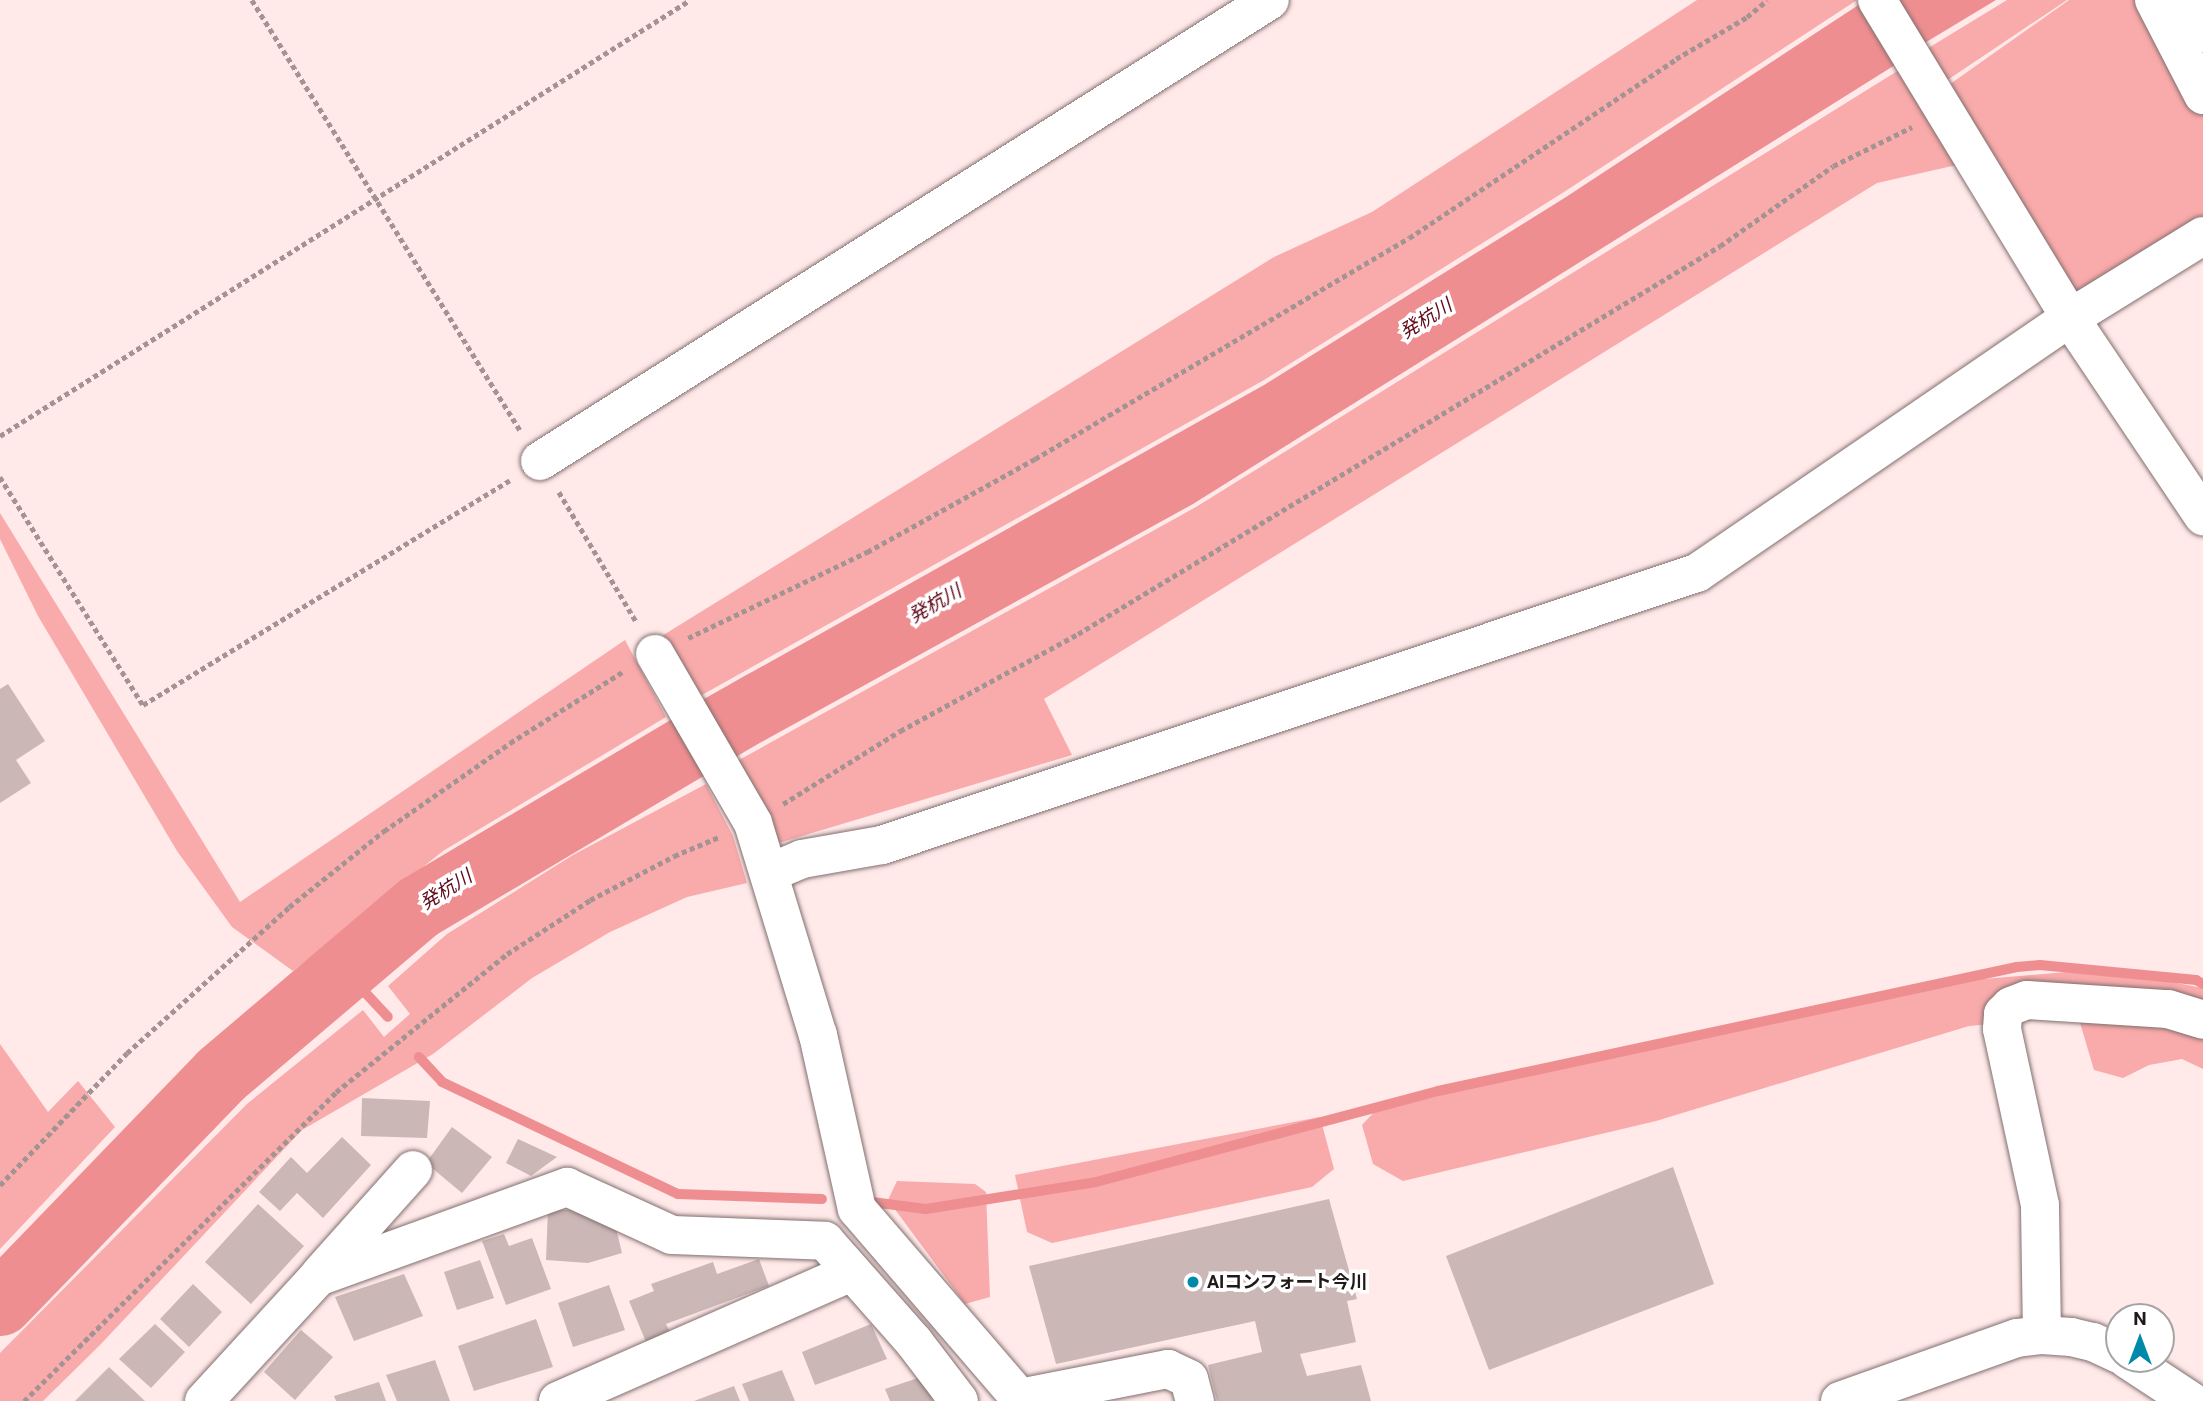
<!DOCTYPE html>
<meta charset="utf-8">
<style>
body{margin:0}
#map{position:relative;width:2203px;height:1401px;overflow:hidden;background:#ffe9e9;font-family:Roboto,"Noto Sans JP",sans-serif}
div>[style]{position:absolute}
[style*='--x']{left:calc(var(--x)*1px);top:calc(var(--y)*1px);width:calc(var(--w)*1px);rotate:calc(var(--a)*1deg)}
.green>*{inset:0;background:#f9aaaa}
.water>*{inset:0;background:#ef8e90}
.stream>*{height:10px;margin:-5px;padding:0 5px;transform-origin:5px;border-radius:5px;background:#ef8e90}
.river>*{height:65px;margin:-32.5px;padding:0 32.5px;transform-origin:32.5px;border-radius:32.5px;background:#ef8e90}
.building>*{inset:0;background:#cbb7b6}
.path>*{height:4.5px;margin-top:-2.25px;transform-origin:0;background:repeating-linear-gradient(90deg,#a39393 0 5px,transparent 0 8.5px)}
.roads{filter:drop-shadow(0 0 2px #826f6f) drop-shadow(0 0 2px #826f6f)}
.minor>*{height:38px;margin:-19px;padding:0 19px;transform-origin:19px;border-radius:19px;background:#fff}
.highway>*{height:38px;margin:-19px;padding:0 19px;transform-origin:19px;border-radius:19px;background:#fff}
.dots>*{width:19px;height:19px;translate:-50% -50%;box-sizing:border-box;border:4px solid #fff;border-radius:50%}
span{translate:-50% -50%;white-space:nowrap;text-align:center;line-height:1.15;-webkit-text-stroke:7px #fff;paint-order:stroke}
.poi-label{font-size:18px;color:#211919;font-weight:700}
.left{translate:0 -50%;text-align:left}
.water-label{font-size:19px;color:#610919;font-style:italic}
.north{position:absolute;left:2105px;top:1303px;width:70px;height:70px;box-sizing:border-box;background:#fff;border:2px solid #a6a3a3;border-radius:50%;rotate:0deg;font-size:19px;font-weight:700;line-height:28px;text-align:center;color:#211919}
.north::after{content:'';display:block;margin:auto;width:24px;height:32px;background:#0089a9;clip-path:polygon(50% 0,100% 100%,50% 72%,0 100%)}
</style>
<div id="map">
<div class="green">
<i style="clip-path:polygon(1697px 0,1857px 0,1564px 192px,1264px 380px,693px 700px,657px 639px,1274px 257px,1372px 212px)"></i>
<i style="clip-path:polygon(2007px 0,2067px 0,1937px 87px,1917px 55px)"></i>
<i style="clip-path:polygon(2069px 0,2141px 0,2203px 110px,2203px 223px,2073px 304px,1946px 87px)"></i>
<i style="clip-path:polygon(1899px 70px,1961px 164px,1877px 183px,1044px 699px,1072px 755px,772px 845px,730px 765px,1196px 507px)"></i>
<i style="clip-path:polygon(0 513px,240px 902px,625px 640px,666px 717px,443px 851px,293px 971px,232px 927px,177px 851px,38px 616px,0 539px)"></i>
<i style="clip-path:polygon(706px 784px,733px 836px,747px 883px,687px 897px,610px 932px,532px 978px,433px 1054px,302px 1130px,100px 1345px,43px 1401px,0 1401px,0 1353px,247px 1104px,363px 1010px,384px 1037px,410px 1014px,388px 986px,447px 934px,573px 855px)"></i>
<i style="clip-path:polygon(2102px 969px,2203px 988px,2203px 1069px,2182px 1059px,2149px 1065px,2123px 1078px,2094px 1070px,2078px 1016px,1969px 1026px,1656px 1121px,1403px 1181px,1373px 1164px,1362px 1125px,1379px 1107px,1984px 979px)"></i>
<i style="clip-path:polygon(0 1044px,48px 1112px,78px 1081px,115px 1127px,0 1249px)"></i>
<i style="clip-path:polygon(1320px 1117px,1334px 1169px,1312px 1187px,1052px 1243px,1027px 1232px,1015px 1175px)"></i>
<i style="clip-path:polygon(897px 1181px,975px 1184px,986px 1192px,990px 1297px,965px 1304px,888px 1200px)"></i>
</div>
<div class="water">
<i style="clip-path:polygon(1883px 0,1996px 0,1913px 50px)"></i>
<i style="clip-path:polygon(1860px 4px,1895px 65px,1193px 504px,727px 761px,695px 704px,1264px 385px,1566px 197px)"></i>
</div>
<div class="stream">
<i style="--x:344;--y:970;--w:64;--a:46.9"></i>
<i style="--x:419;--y:1057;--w:34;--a:47"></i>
<i style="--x:442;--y:1082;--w:261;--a:25.4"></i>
<i style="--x:678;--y:1194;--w:144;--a:2"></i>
<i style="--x:872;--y:1202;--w:54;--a:7.4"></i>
<i style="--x:926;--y:1209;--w:172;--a:-9"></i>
<i style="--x:1096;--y:1182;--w:354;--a:-14.9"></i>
<i style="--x:1438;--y:1091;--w:592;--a:-12.09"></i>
<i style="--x:2017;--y:967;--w:23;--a:-5"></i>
<i style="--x:2040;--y:965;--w:157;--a:5.5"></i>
<i style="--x:2196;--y:980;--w:8;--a:30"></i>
</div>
<div class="river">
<i style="--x:0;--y:1303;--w:317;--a:-46"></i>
<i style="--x:220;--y:1075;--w:260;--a:-40.3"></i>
<i style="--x:418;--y:907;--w:400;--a:-30.7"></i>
</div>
<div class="building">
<i style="clip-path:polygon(8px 684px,45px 741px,16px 760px,31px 783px,0 803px,0 689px)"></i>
<i style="clip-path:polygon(362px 1098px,430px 1101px,427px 1138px,361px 1136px)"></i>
<i style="clip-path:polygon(452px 1127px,492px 1157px,462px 1193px,426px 1163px)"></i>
<i style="clip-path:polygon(342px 1137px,371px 1165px,323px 1218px,297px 1193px,280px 1211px,259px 1192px,291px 1157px,307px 1173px)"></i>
<i style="clip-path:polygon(518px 1139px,557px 1157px,531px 1176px,506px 1163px)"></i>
<i style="clip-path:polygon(1673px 1167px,1714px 1284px,1489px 1370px,1446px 1256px)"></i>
<i style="clip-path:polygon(1329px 1199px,1357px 1299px,1347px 1301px,1356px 1342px,1300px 1354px,1307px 1376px,1361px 1365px,1371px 1401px,1217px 1401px,1208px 1365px,1262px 1352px,1255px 1321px,1056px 1364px,1029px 1266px)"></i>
<i style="clip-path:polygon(258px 1204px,304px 1246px,251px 1304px,205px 1262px)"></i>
<i style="clip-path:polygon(548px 1209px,570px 1210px,616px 1228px,622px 1253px,588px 1263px,546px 1260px)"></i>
<i style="clip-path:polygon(504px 1234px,509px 1246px,532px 1238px,551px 1289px,506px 1305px,482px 1241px)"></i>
<i style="clip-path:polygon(759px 1259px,769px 1286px,666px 1324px,673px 1338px,648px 1347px,629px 1301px,654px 1291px,651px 1284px,713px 1262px,717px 1274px)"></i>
<i style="clip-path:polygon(480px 1260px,494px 1298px,457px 1310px,444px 1272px)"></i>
<i style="clip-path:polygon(404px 1274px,423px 1316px,354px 1341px,335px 1297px)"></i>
<i style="clip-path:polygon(193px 1284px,222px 1312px,189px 1347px,160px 1319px)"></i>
<i style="clip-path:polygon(609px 1285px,625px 1330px,573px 1347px,558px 1303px)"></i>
<i style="clip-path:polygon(536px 1319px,553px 1367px,474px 1391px,458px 1346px)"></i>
<i style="clip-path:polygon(155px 1324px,185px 1352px,151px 1388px,119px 1359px)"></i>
<i style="clip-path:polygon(871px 1324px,887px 1359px,815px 1385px,802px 1352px)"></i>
<i style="clip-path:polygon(301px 1330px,333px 1357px,295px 1400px,264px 1372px)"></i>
<i style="clip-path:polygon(435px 1360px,450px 1401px,397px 1401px,386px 1375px)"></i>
<i style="clip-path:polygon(109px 1367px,145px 1401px,75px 1401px)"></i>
<i style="clip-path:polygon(782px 1370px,795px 1401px,749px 1401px,742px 1384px)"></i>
<i style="clip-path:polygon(924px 1376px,933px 1401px,890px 1401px,885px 1389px)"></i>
<i style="clip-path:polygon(379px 1382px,386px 1401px,336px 1401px,334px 1396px)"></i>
<i style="clip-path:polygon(734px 1386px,740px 1401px,694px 1401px)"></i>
</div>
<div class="path">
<i style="--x:252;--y:0;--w:507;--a:58.07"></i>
<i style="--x:0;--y:436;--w:816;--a:-32.29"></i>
<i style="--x:0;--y:477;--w:269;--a:57.9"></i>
<i style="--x:143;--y:705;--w:430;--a:-31.5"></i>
<i style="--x:559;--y:492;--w:152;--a:59.2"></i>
<i style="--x:688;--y:638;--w:199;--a:-25.7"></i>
<i style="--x:867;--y:552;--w:192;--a:-29"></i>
<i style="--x:1035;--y:459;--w:434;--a:-30.6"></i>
<i style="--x:1409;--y:238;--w:321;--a:-33.8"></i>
<i style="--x:1676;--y:59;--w:82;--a:-30.6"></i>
<i style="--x:1747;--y:17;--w:26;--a:-40"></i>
<i style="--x:783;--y:804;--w:138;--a:-32"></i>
<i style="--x:900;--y:731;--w:203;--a:-28.6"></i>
<i style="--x:1078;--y:634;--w:750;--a:-31.15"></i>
<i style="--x:1720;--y:246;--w:138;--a:-35.3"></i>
<i style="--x:1833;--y:166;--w:88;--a:-26.3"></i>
<i style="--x:0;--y:1185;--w:183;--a:-46.1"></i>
<i style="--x:127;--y:1053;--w:218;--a:-42"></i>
<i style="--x:289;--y:907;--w:122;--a:-38.7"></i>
<i style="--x:384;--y:831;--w:154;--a:-34.9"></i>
<i style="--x:510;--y:743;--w:135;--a:-32.3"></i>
<i style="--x:24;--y:1401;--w:439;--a:-44.7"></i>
<i style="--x:336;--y:1092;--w:220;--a:-38.9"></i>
<i style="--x:507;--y:954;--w:99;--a:-33"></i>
<i style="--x:590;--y:900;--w:95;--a:-27.6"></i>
<i style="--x:674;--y:856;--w:49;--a:-22.9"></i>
</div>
<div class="roads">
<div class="minor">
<i style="--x:1877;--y:0;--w:372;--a:58.7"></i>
<i style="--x:2070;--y:318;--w:239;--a:56.1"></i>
<i style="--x:2154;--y:0;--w:107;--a:62.7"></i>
<i style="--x:540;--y:461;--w:863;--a:-32.27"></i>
<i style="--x:655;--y:654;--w:195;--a:59.9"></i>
<i style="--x:753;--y:823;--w:222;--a:73"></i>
<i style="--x:818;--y:1035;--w:178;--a:77.4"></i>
<i style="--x:857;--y:1209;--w:253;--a:49.3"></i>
<i style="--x:769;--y:873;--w:36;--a:-23"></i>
<i style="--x:802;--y:859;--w:81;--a:-9.9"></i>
<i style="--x:882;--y:845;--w:859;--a:-18.46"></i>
<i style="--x:1697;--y:573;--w:452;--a:-34.4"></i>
<i style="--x:2070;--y:318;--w:156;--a:-31.7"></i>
<i style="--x:321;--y:1273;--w:138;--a:-48.2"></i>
<i style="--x:2042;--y:1335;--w:130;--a:-90.9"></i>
<i style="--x:2040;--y:1205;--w:180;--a:-102.2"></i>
<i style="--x:2002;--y:1029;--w:15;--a:-86"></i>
<i style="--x:2003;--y:1014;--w:11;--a:-45"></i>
<i style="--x:2011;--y:1006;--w:17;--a:-21"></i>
<i style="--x:2027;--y:1000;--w:141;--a:3.7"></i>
<i style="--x:2168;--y:1009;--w:37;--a:17"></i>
<i style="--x:2127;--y:1359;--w:77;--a:33.3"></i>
<i style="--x:1020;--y:1398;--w:151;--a:-11.1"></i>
<i style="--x:1168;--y:1369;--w:23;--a:25"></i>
<i style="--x:1189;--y:1379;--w:23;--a:75"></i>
<i style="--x:204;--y:1401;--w:168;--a:-47.4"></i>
<i style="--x:318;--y:1277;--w:265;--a:-19.9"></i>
<i style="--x:567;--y:1187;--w:115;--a:24.6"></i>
<i style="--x:672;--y:1235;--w:153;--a:2.2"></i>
<i style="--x:825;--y:1241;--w:135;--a:48.6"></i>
<i style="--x:914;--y:1342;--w:74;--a:52.7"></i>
<i style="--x:558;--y:1401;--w:321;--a:-23.7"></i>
<i style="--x:1840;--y:1401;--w:188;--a:-19.6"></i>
<i style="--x:2017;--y:1338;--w:25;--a:-7"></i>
<i style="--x:2042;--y:1335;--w:29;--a:4"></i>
<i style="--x:2071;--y:1337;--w:23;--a:13"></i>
<i style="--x:2093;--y:1342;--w:29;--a:25"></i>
</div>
<div class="highway">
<i style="--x:2187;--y:0;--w:37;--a:64"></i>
</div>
</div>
<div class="dots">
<i style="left:1193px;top:1282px;background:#0089a9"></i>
</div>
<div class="poi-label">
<span class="left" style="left:1207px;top:1282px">AIコンフォート今川</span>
</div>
<div class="water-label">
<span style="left:1426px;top:319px;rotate:-32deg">発杭川</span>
<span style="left:935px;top:604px;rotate:-30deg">発杭川</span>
<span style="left:446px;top:890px;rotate:-32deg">発杭川</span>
</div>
<div class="north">N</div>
</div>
